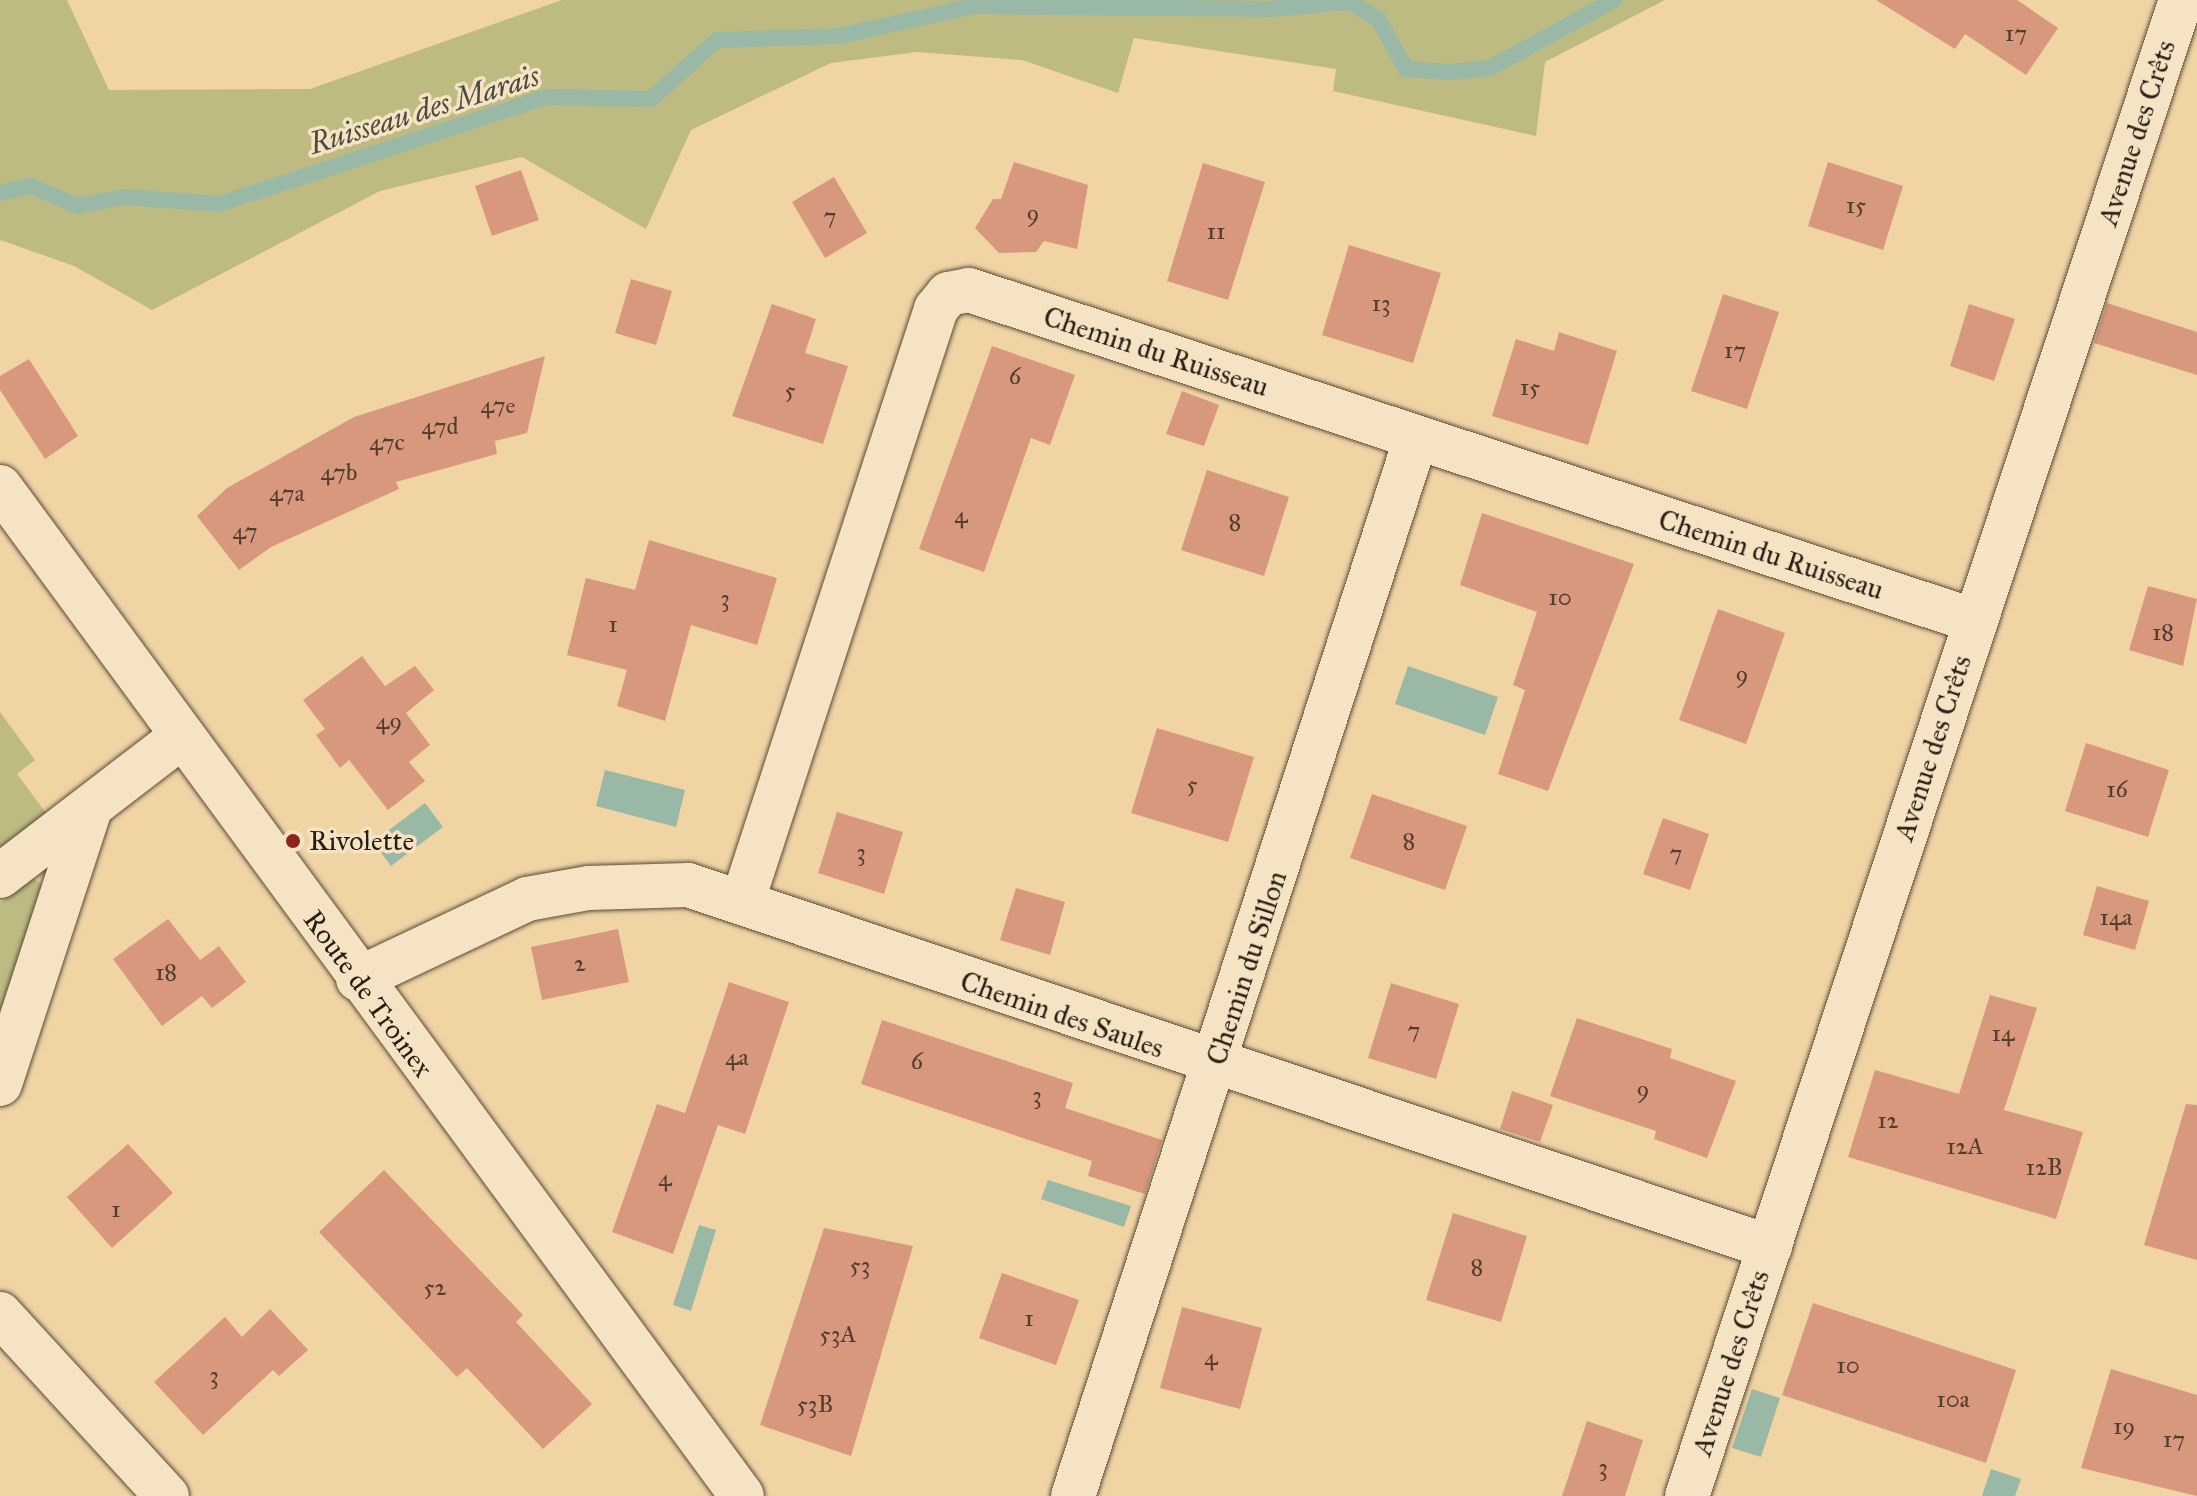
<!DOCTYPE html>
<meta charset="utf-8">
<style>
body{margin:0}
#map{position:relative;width:2197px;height:1496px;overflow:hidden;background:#f0d4a4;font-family:"IM FELL Great Primer",serif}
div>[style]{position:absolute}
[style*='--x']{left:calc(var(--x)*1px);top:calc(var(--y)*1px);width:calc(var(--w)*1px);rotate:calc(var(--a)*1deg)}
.green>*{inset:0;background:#bebb82}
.water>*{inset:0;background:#9ab8a6}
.stream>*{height:16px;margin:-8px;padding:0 8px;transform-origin:8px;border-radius:8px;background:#9ab8a6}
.building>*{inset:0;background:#d8987e}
.roads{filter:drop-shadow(0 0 2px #594c39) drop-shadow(0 0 2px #594c39)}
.street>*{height:44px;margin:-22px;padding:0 22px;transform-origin:22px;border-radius:22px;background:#f5e3c4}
.secondary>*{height:44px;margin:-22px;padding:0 22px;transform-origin:22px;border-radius:22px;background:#f5e3c4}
.dots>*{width:22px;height:22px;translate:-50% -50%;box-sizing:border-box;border:4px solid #f5e3c4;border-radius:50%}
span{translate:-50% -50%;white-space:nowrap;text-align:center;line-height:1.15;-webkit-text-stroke:7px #f5e3c4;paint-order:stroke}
.number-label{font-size:24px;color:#533d2f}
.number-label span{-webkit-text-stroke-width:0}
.street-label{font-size:28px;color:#271f15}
.poi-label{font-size:28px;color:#271f15}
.left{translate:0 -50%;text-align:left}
.water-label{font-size:30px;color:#4a4d40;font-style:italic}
</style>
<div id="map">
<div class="green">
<i style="clip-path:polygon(0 0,67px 0,109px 90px,310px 89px,562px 0,1665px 0,1545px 62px,1536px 136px,1333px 91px,1336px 69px,1134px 38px,1118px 93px,1022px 60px,917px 52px,831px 63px,691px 130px,646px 229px,522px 157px,380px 191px,152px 310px,74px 266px,0 240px)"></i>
<i style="clip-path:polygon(0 712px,35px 760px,17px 774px,46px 813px,0 852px)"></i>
<i style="clip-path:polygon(31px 876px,49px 891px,0 1028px,0 903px)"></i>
</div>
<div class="water">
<i style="clip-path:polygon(1408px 666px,1498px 697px,1485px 735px,1395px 704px)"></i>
<i style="clip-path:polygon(605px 770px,685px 790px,676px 827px,596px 806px)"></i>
<i style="clip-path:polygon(425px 803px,443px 827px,391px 866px,373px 842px)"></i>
<i style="clip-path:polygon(1048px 1180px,1131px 1206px,1124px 1227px,1041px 1199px)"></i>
<i style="clip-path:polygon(699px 1225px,716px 1230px,691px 1311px,673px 1305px)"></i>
<i style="clip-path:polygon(1752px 1389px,1780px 1398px,1761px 1457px,1732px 1448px)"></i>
<i style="clip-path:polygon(1991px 1469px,2021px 1479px,2015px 1496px,1982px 1496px)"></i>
</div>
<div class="stream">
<i style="--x:0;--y:193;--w:32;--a:-13"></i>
<i style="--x:31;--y:186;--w:50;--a:23.5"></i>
<i style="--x:77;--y:206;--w:49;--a:-10.6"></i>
<i style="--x:125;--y:197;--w:94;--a:4.3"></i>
<i style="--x:219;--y:204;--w:344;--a:-18.1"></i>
<i style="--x:546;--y:97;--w:105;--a:1.1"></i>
<i style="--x:651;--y:99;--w:89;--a:-41.8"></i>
<i style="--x:717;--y:40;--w:122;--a:-1.9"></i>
<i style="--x:839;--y:36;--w:137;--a:-12.6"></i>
<i style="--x:973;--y:6;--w:298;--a:0.6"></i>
<i style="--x:1271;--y:9;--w:78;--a:-5.1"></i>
<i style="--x:1349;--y:2;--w:34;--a:30"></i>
<i style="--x:1378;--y:19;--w:57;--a:60.8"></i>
<i style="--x:1406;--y:69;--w:45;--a:3.8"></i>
<i style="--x:1451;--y:72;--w:39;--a:-6"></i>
<i style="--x:1490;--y:68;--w:141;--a:-28.7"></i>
</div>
<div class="building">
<i style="clip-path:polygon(1876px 0,2017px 0,2058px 28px,2026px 75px,1965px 34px,1955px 49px)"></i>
<i style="clip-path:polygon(1014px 162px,1088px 185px,1077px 249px,1044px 241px,1036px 252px,999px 253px,975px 228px,993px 199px,1001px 199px)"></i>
<i style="clip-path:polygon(1828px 162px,1903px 186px,1883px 250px,1808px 226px)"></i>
<i style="clip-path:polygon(1203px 163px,1265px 182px,1228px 300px,1167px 281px)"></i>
<i style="clip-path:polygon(521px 170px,539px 220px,492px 236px,475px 186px)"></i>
<i style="clip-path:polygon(834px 177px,867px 233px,825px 258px,792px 202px)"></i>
<i style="clip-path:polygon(1349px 245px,1441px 273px,1413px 363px,1322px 335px)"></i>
<i style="clip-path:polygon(631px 279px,672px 291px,656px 345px,615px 333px)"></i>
<i style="clip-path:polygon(1723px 294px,1779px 312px,1747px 409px,1691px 391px)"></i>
<i style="clip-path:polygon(2107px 303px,2197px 332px,2197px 375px,2094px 343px)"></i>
<i style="clip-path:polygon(772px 304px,816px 319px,805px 353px,848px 366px,823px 444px,732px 416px)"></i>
<i style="clip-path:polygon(1969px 304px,2015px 319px,1994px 381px,1950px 366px)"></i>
<i style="clip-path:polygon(1559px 332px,1617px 351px,1588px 445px,1492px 416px,1516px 339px,1554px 351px)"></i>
<i style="clip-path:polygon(992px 346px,1075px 375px,1050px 445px,1031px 438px,984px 572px,919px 549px)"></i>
<i style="clip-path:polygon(545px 356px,527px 433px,495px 441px,497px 454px,396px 482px,399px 489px,271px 547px,239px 570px,197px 516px,227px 488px,354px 417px)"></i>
<i style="clip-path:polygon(29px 359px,78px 436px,45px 459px,0 390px,0 376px)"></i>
<i style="clip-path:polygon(1182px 391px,1219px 405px,1204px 446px,1166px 434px)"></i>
<i style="clip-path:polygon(1207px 470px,1289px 497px,1264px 576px,1181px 550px)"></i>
<i style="clip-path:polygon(1482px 513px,1634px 564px,1548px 791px,1498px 774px,1525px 690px,1513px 685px,1537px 612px,1460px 585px)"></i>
<i style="clip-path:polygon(649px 540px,777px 578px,757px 645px,691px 625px,665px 721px,617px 706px,627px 670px,567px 655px,586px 578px,635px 590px)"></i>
<i style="clip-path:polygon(2148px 586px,2197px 599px,2183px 666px,2129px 650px)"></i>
<i style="clip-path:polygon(1718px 609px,1785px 633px,1746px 744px,1679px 720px)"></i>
<i style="clip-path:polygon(362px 656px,385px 686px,415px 666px,434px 690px,406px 713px,430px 745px,409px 762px,425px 781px,388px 810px,349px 760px,340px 768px,316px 735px,325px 729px,303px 700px)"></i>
<i style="clip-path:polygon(1157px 728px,1254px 757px,1228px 842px,1131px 813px)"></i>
<i style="clip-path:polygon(2086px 743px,2169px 770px,2148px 837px,2065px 811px)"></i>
<i style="clip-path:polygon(1372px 794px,1467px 826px,1445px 890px,1350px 858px)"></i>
<i style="clip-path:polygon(837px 812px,903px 832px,884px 894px,818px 873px)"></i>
<i style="clip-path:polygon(1663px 818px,1709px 834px,1690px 890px,1643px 874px)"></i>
<i style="clip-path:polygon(2097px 886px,2149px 901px,2135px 950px,2083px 935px)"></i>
<i style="clip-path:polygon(1016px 888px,1065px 902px,1050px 955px,1000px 940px)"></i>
<i style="clip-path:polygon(168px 919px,200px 960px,219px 946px,246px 982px,212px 1008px,202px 996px,162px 1026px,113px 959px)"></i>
<i style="clip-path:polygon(618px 929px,629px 982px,542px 1000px,531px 947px)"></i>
<i style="clip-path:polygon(729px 982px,789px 1002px,745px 1134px,718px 1125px,673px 1254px,612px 1232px,657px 1104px,685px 1113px)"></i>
<i style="clip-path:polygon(1391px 983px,1459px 1004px,1436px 1079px,1368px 1058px)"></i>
<i style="clip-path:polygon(1990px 995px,2037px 1008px,2004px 1110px,2083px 1132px,2056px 1219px,1848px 1157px,1875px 1070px,1959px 1094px)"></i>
<i style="clip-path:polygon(1577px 1018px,1672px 1049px,1670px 1058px,1736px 1081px,1707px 1158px,1654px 1139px,1656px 1131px,1550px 1096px)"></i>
<i style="clip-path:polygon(882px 1020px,1073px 1083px,1065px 1108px,1162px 1140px,1145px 1194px,1088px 1176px,1092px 1161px,861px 1084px)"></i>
<i style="clip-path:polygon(1512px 1091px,1553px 1105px,1540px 1142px,1500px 1129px)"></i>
<i style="clip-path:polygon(2186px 1104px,2197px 1105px,2197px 1260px,2144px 1245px)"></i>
<i style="clip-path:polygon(128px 1144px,173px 1193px,112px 1248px,67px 1197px)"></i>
<i style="clip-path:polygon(384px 1170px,523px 1315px,516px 1322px,592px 1404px,543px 1449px,467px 1368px,457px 1377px,319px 1232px)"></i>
<i style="clip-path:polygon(1453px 1213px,1527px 1236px,1501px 1322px,1426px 1300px)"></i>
<i style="clip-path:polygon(824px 1228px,913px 1246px,851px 1456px,760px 1425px)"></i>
<i style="clip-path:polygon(1002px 1273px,1079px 1300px,1056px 1365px,979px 1338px)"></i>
<i style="clip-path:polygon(1813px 1303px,2016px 1370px,1986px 1463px,1782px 1395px)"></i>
<i style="clip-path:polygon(1182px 1307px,1262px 1328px,1240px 1409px,1160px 1388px)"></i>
<i style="clip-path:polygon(270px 1309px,308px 1350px,279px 1376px,273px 1370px,203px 1435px,154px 1382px,225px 1317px,242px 1337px)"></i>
<i style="clip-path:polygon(2111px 1369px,2197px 1395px,2197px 1496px,2081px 1468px)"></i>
<i style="clip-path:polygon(1587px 1421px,1643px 1440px,1625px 1496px,1562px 1496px)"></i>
</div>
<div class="roads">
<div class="street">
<i style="--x:0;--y:876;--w:227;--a:-37.5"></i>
<i style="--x:742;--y:903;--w:625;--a:-71.91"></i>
<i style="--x:936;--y:309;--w:19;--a:-51"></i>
<i style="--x:948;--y:294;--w:21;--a:-11"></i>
<i style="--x:969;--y:290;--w:1059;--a:18.21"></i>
<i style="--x:358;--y:979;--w:187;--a:-25.3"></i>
<i style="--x:527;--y:899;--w:63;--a:-10.1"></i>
<i style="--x:589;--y:888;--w:99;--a:-1.7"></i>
<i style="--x:688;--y:885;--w:1141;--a:18.5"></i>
<i style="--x:0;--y:1084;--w:284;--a:-71.9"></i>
<i style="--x:0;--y:1314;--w:247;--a:47.5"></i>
<i style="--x:1073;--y:1496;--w:1112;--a:-72.04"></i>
<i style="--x:1687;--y:1496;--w:1575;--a:-71.73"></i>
</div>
<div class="secondary">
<i style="--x:0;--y:487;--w:1252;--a:53.67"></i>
</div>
</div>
<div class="dots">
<i style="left:293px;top:841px;background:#8f2418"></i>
</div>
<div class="number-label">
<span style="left:2016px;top:34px">17</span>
<span style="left:1856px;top:206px">15</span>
<span style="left:1033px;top:214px">9</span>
<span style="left:830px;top:217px">7</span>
<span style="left:1216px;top:232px">11</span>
<span style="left:1381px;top:304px">13</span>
<span style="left:1735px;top:351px">17</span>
<span style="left:1015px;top:377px">6</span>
<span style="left:1530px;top:388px">15</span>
<span style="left:790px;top:391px">5</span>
<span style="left:498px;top:406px">47e</span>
<span style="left:440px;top:427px">47d</span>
<span style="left:387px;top:443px">47c</span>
<span style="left:339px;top:473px">47b</span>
<span style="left:287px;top:494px">47a</span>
<span style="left:961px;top:516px">4</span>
<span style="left:1235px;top:523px">8</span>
<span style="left:245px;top:532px">47</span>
<span style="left:1560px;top:598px">10</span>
<span style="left:725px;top:599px">3</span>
<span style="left:613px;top:625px">1</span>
<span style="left:2163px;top:633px">18</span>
<span style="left:1742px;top:675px">9</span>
<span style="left:389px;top:722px">49</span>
<span style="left:1192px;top:785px">5</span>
<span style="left:2117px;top:790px">16</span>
<span style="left:1409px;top:842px">8</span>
<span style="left:861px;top:853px">3</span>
<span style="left:1676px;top:854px">7</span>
<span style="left:2116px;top:918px">14a</span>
<span style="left:580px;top:964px">2</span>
<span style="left:166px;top:973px">18</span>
<span style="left:1414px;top:1031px">7</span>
<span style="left:2003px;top:1034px">14</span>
<span style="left:737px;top:1058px">4a</span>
<span style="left:917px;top:1062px">6</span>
<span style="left:1643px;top:1090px">9</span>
<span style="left:1037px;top:1096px">3</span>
<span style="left:1888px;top:1121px">12</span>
<span style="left:1965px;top:1147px">12A</span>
<span style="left:2044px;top:1168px">12B</span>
<span style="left:665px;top:1179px">4</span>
<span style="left:116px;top:1210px">1</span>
<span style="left:860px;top:1266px">53</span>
<span style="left:1477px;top:1268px">8</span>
<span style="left:435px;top:1288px">52</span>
<span style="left:1029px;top:1319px">1</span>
<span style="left:838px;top:1335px">53A</span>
<span style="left:1211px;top:1358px">4</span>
<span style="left:1848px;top:1366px">10</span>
<span style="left:214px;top:1376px">3</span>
<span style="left:1953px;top:1400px">10a</span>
<span style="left:815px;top:1405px">53B</span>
<span style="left:2124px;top:1427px">19</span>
<span style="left:2174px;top:1440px">17</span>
<span style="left:1603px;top:1468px">3</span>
</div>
<div class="street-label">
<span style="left:2137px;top:133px;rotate:-72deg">Avenue des Crêts</span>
<span style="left:1156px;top:352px;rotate:18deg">Chemin du Ruisseau</span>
<span style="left:1771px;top:555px;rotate:18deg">Chemin du Ruisseau</span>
<span style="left:1933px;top:748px;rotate:-72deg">Avenue des Crêts</span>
<span style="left:1247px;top:968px;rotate:-72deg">Chemin du Sillon</span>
<span style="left:368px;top:994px;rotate:54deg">Route de Troinex</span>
<span style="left:1062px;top:1015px;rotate:19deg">Chemin des Saules</span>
<span style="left:1731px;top:1363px;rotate:-72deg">Avenue des Crêts</span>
</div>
<div class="poi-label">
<span class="left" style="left:309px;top:841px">Rivolette</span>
</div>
<div class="water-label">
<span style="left:424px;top:110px;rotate:-17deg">Ruisseau des Marais</span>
</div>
</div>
